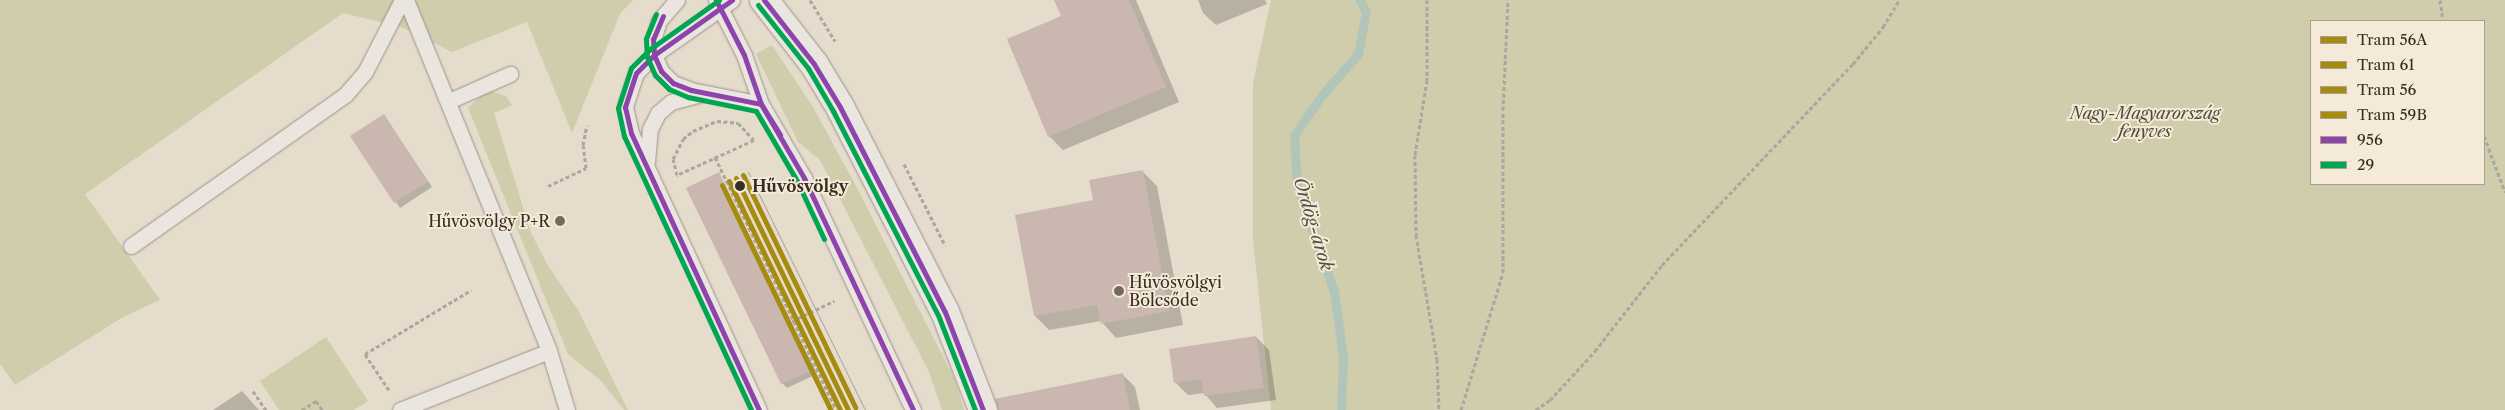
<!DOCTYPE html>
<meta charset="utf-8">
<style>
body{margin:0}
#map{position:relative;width:2505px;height:410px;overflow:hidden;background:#e6dccc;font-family:"Libre Caslon Text",serif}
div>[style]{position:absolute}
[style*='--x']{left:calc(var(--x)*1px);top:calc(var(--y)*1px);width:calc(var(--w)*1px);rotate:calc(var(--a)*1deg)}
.green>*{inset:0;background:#cfcdac}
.shadow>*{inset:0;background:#0003}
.stream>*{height:9px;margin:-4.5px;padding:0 4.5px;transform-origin:4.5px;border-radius:4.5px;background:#b1c6b8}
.building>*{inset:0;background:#cab7af}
.path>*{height:3px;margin-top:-1.5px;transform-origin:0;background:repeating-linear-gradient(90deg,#aba69f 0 4px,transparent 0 6.5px)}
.roads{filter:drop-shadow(0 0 1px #9a9389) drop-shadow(0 0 1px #9a9389)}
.service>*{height:15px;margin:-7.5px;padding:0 7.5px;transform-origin:7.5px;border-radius:7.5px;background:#eae5de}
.secondary>*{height:28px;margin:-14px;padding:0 14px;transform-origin:14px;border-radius:14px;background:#eae5de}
.tram>*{height:1px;margin:-0.5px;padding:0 0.5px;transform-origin:0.5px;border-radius:0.5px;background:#aba69f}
.bus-1>*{height:5px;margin:-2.5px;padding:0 2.5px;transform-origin:2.5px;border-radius:2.5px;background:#8e44ad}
.bus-2>*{height:5px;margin:-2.5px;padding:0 2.5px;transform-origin:2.5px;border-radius:2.5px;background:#00a651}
.tram-1>*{height:5px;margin:-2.5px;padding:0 2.5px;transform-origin:2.5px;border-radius:2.5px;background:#a58c10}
.tram-2>*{height:5px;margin:-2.5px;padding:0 2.5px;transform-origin:2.5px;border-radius:2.5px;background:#a58c10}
.tram-3>*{height:5px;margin:-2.5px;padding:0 2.5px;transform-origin:2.5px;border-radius:2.5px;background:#a58c10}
.tram-4>*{height:5px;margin:-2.5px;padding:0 2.5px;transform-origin:2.5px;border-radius:2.5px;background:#a58c10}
.dots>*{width:14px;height:14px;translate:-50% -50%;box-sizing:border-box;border:2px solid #f5ead7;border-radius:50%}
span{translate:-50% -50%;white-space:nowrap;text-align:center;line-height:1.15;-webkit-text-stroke:4px #f5ead7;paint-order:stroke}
.park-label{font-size:16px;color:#514b3a;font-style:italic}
.stop-label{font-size:16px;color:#362e24;font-weight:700}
.left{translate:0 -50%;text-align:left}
.poi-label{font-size:16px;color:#362e24}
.right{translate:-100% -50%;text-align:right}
.water-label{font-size:18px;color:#4f5247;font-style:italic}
.legend{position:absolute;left:2310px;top:20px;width:175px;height:165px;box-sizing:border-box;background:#f5ead7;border:1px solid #a99f8f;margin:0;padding:6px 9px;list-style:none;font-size:15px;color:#362e24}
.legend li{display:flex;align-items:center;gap:10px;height:25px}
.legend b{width:25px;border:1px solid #a99f8f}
</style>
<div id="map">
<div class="green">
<i style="clip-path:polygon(0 0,633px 0,620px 14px,572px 133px,527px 22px,452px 52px,401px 27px,343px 13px,85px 194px,160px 300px,123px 317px,15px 385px,0 364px)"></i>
<i style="clip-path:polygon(evenodd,1271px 0,2505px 0,2505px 410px,1271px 410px,1253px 240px,1253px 83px,1271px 0,2311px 21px,2484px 21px,2484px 184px,2311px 184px,2311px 21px)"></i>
<i style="clip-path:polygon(772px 45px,813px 107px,856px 186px,954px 378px,964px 410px,942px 410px,929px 372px,820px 160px,798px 142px,756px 54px)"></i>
<i style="clip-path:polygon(490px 91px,506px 96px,512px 105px,494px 113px,531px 233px,547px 264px,578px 310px,628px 410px,624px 410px,601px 381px,568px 354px,468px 108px,481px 95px)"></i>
<i style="clip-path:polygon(326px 337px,368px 401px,354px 410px,279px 410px,260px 381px)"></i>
</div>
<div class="shadow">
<i style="clip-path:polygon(1056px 0,1136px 0,1179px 102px,1063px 150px,1049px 136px,1063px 17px)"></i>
<i style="clip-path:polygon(1198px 0,1265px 0,1267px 4px,1216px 25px,1203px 13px)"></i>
<i style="clip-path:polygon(384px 116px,432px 187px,400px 208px,352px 136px)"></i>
<i style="clip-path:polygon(1142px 171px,1157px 186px,1183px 325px,1116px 338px,1101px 321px,1049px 330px,1035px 316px)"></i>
<i style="clip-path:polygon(718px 174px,817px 374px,787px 388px,782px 383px)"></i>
<i style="clip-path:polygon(1256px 337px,1269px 350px,1276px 400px,1217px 408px,1204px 393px,1188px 395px,1175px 382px)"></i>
<i style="clip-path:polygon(1123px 375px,1135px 387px,1140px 410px,1035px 410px)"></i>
<i style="clip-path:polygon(242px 391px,259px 410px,213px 410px)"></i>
</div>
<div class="stream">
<i style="--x:1341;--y:410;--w:54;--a:-87.9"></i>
<i style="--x:1343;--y:356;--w:65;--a:-98"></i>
<i style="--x:1334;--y:292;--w:113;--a:-109.1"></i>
<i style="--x:1297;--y:185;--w:49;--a:-93.5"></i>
<i style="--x:1294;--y:136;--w:50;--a:-55.7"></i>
<i style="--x:1322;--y:95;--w:55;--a:-48.7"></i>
<i style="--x:1358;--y:54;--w:43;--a:-79.2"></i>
<i style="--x:1366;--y:12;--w:13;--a:-117"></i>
</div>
<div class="building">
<i style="clip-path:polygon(1054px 0,1129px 0,1166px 87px,1048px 137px,1007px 39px,1061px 16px)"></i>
<i style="clip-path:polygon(384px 114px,428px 182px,394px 203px,350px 136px)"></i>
<i style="clip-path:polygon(1143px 170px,1169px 311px,1101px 324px,1097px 305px,1034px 316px,1015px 215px,1093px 200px,1089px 180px)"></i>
<i style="clip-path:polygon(719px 172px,814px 369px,781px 384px,686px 188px)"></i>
<i style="clip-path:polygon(1256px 336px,1264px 388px,1204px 396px,1201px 379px,1174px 383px,1169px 349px)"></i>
<i style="clip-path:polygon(1123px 373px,1130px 410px,998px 410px,995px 399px)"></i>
</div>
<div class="path">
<i style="--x:810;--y:0;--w:48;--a:58.6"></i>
<i style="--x:1427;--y:0;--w:80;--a:90"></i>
<i style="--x:1427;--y:80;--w:76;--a:99.1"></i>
<i style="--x:1415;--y:155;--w:80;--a:89.3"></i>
<i style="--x:1416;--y:235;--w:126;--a:80.4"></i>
<i style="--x:1437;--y:359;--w:51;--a:87.8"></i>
<i style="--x:2440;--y:0;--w:21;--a:82"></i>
<i style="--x:717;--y:121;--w:21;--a:5"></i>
<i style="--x:738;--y:123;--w:23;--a:47"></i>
<i style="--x:754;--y:140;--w:85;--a:155.6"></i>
<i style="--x:677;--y:175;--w:16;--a:-104"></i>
<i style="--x:673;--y:159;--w:22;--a:-63"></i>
<i style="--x:683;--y:139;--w:13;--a:-39"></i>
<i style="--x:693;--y:131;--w:26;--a:-23"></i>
<i style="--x:2484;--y:136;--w:60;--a:69.4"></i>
<i style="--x:715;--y:157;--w:280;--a:64.4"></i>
<i style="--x:904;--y:164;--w:91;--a:63.2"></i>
<i style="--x:548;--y:186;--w:42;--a:-25.3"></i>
<i style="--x:586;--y:168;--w:23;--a:-97"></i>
<i style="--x:583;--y:145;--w:20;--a:-79"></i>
<i style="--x:792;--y:321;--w:47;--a:-25.5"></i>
<i style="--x:389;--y:390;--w:43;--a:-123.7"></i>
<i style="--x:365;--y:354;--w:124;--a:-31.1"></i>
<i style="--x:253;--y:391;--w:23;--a:56"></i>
<i style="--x:302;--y:410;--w:17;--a:-33"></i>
<i style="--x:316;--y:401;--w:11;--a:56"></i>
<i style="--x:1461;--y:410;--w:143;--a:-73"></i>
<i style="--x:1503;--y:273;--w:163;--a:-90"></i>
<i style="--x:1503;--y:110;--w:110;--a:-87.4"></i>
<i style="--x:1536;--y:410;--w:17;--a:-36"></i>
<i style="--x:1550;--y:400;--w:67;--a:-47.4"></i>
<i style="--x:1595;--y:351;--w:109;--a:-52.1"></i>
<i style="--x:1662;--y:265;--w:277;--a:-46.5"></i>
<i style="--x:1853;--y:64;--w:48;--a:-51"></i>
<i style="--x:1883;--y:27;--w:31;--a:-59"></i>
</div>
<div class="roads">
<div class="service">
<i style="--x:406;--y:0;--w:379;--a:67.8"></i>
<i style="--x:549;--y:351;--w:62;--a:73"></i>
<i style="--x:677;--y:0;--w:28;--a:131"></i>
<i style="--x:659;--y:21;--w:19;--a:108"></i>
<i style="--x:653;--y:39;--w:16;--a:86"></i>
<i style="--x:654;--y:55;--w:17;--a:66"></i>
<i style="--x:661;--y:71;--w:17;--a:45"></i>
<i style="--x:673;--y:83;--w:19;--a:21"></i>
<i style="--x:691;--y:90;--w:71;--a:11.3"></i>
<i style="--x:716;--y:0;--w:62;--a:63"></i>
<i style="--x:744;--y:55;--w:52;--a:70.9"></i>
<i style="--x:761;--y:104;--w:86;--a:59.8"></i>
<i style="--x:804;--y:178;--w:256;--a:64.8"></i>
<i style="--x:732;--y:0;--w:95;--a:144.8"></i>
<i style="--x:654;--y:55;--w:25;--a:135"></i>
<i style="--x:636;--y:73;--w:36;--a:108"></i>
<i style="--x:625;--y:107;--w:27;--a:77"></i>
<i style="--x:631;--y:133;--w:305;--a:65.2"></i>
<i style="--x:449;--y:101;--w:67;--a:-23.9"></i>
<i style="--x:647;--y:162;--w:33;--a:-85"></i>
<i style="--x:650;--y:129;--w:18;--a:-63"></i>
<i style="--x:658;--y:113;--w:17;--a:-40"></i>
<i style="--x:671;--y:102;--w:30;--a:-15"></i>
<i style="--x:131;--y:246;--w:262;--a:-35.2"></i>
<i style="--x:345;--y:95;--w:30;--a:-49"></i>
<i style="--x:365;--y:72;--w:81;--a:-62.8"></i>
<i style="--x:400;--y:410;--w:160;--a:-21.6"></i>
</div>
<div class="secondary">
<i style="--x:764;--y:0;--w:81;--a:52"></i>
<i style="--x:814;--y:64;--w:50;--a:58.8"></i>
<i style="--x:840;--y:107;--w:230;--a:62.9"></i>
<i style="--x:945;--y:312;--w:105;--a:68.8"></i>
</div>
</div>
<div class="tram">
<i style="--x:748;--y:172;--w:265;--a:63.8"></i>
</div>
<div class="bus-1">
<i style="--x:716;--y:0;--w:62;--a:63"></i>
<i style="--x:744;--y:55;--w:52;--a:70.9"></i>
<i style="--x:761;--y:104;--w:86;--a:59.8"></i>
<i style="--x:804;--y:178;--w:256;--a:64.8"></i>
<i style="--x:732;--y:0;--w:95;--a:144.8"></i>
<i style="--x:654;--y:55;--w:25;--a:135"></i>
<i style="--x:636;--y:73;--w:36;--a:108"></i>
<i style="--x:625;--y:107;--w:27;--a:77"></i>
<i style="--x:631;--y:133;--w:305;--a:65.2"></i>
<i style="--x:764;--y:0;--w:81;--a:52"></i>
<i style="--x:814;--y:64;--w:50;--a:58.8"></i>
<i style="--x:840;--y:107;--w:230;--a:62.9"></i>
<i style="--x:945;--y:312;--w:105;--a:68.8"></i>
<i style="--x:663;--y:16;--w:25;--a:113"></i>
<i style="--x:653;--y:39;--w:16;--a:86"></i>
<i style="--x:654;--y:55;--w:17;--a:66"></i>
<i style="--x:661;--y:71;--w:17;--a:45"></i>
<i style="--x:673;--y:83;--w:19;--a:21"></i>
<i style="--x:691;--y:90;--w:71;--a:11.3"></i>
<i style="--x:761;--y:104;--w:36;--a:58"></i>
</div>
<div class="bus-2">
<i style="--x:719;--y:0;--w:85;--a:144.6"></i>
<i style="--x:650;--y:49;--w:27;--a:135"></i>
<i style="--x:631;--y:68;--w:42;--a:108"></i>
<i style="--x:618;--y:108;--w:29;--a:78"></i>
<i style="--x:624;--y:136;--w:302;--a:65.1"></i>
<i style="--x:758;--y:5;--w:80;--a:51.6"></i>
<i style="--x:808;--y:68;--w:50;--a:59.8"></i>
<i style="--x:833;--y:111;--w:229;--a:62.8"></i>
<i style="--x:938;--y:315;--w:102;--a:68.7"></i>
<i style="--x:656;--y:14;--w:27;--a:112"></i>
<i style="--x:646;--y:39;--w:18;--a:87"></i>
<i style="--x:647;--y:57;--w:20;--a:66"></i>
<i style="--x:655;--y:75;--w:20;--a:45"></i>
<i style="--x:669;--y:89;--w:21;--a:23"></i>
<i style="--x:688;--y:97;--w:69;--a:11.6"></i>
<i style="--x:756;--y:111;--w:81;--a:59.6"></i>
<i style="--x:797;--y:181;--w:64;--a:65"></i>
</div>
<div class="tram-1">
<i style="--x:736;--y:178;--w:258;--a:64.2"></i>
</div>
<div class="tram-2">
<i style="--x:729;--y:181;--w:254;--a:64.1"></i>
</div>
<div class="tram-3">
<i style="--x:743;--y:175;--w:258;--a:64.2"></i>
</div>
<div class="tram-4">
<i style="--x:722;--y:185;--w:250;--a:64.2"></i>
</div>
<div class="dots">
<i style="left:740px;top:186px;background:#362e24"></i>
<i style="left:560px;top:221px;background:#746b5f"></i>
<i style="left:1119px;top:291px;background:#746b5f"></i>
</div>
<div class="park-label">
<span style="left:2145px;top:122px">Nagy-Magyarország<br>fenyves</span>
</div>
<div class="stop-label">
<span class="left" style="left:752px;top:186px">Hűvösvölgy</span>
</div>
<div class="poi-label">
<span class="right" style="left:550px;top:221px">Hűvösvölgy P+R</span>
<span class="left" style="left:1129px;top:291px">Hűvösvölgyi<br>Bölcsőde</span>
</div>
<div class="water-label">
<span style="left:1313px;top:224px;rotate:73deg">Ördög-árok</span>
</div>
<ul class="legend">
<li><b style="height:6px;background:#a58c10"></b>Tram 56A</li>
<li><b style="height:6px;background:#a58c10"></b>Tram 61</li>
<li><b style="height:6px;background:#a58c10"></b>Tram 56</li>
<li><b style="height:6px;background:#a58c10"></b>Tram 59B</li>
<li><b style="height:6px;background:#8e44ad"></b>956</li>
<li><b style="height:6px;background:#00a651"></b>29</li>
</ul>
</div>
